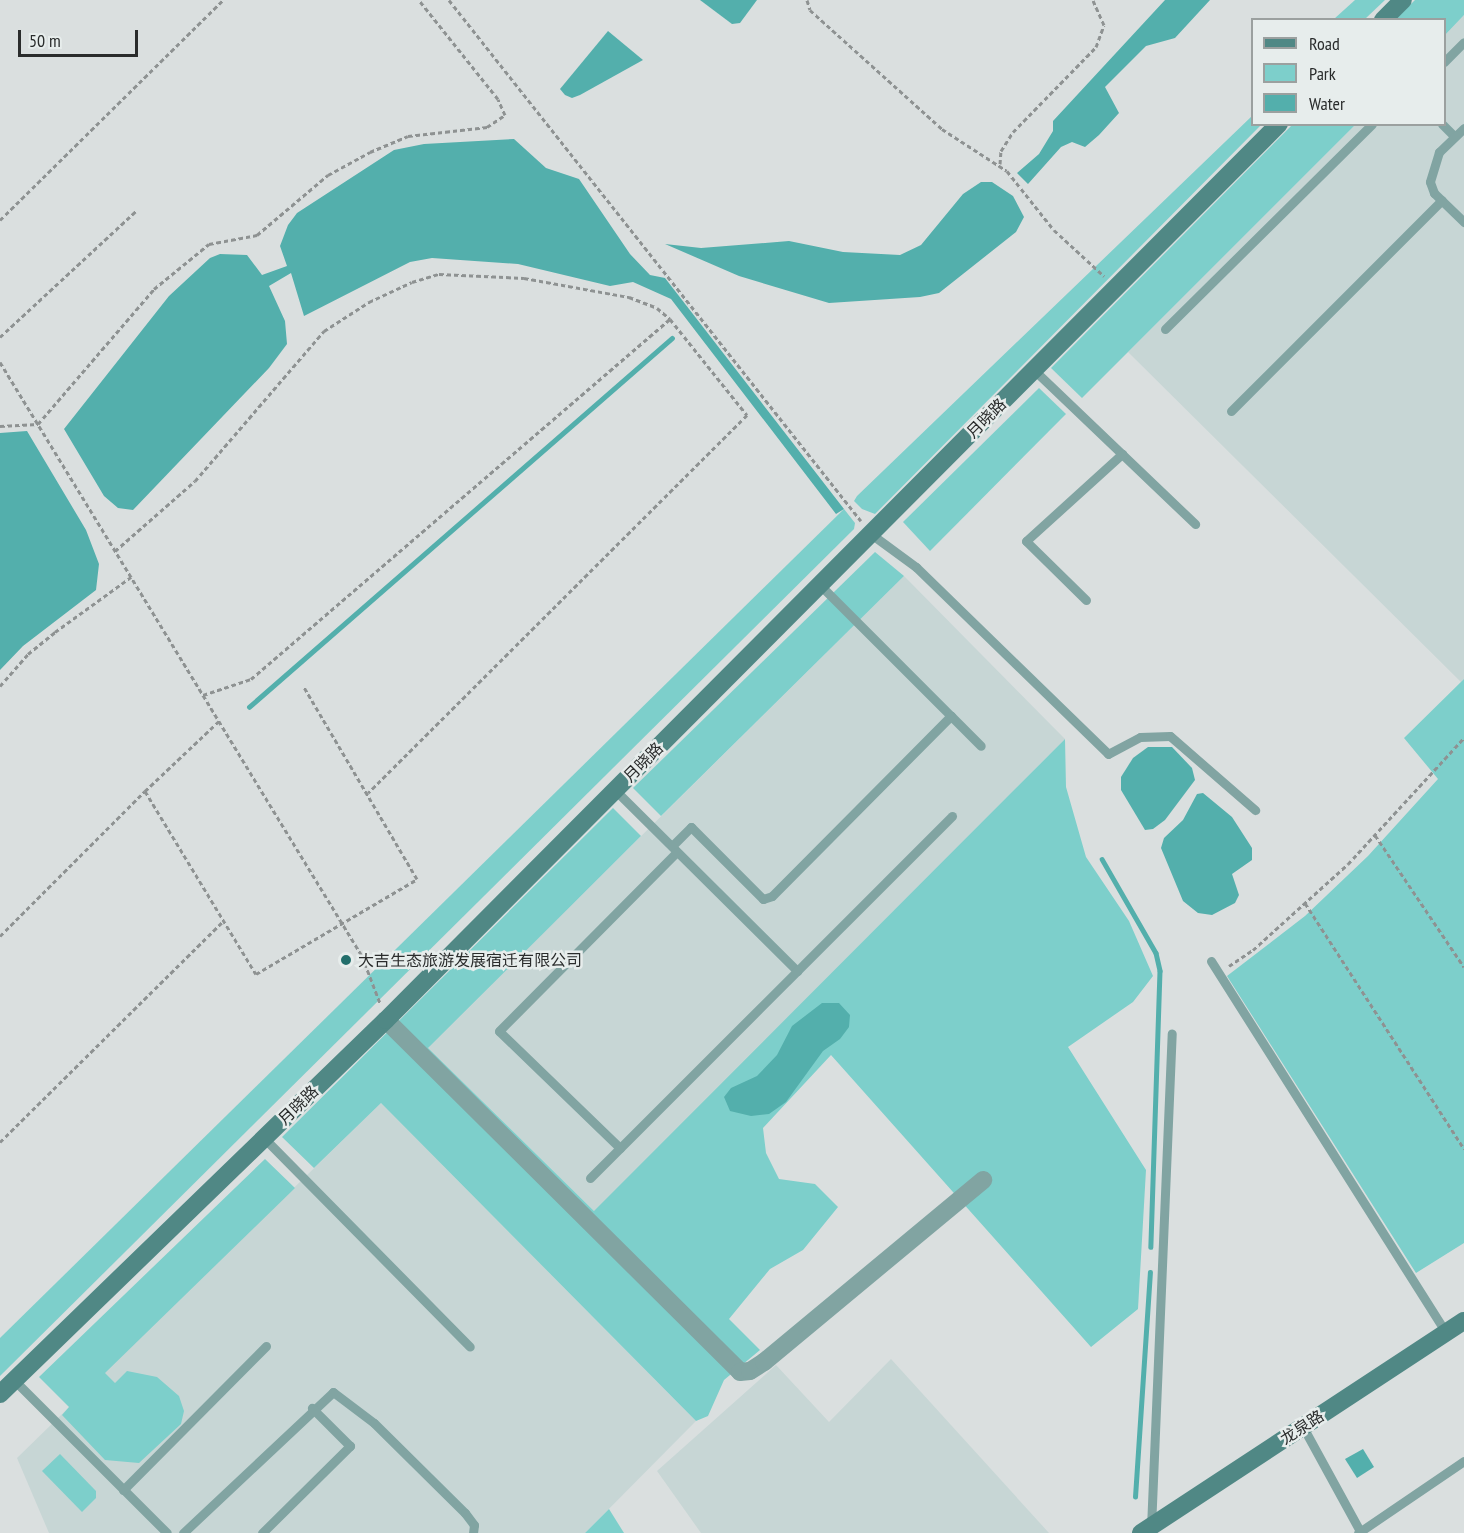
<!DOCTYPE html>
<meta charset="utf-8">
<style>
body{margin:0}
#map{position:relative;width:1464px;height:1533px;overflow:hidden;background:#dadfdf;font-family:"PT Sans Narrow","Noto Sans SC",sans-serif}
div>[style]{position:absolute}
[style*='--x']{left:calc(var(--x)*1px);top:calc(var(--y)*1px);width:calc(var(--w)*1px);rotate:calc(var(--a)*1deg)}
.built>*{inset:0;background:#c7d6d5}
.green>*{inset:0;background:#7dcfcb}
.water>*{inset:0;background:#53afac}
.stream>*{height:4.5px;margin:-2.25px;padding:0 2.25px;transform-origin:2.25px;border-radius:2.25px;background:#53afac}
.path>*{height:3px;margin-top:-1.5px;transform-origin:0;background:repeating-linear-gradient(90deg,#8e9292 0 4.5px,transparent 0 7.5px)}
.lane>*{height:9px;margin:-4.5px;padding:0 4.5px;transform-origin:4.5px;border-radius:4.5px;background:#81a4a2}
.street>*{height:18px;margin:-9px;padding:0 9px;transform-origin:9px;border-radius:9px;background:#81a4a2}
.secondary>*{height:18px;margin:-9px;padding:0 9px;transform-origin:9px;border-radius:9px;background:#508885}
.dots>*{width:16px;height:16px;translate:-50% -50%;box-sizing:border-box;border:3px solid #e7edec;border-radius:50%}
span{translate:-50% -50%;white-space:nowrap;text-align:center;line-height:1.15;-webkit-text-stroke:5px #e7edec;paint-order:stroke}
.street-label{font-size:16px;color:#2a2c2c}
.poi-label{font-size:16px;color:#2a2c2c}
.left{translate:0 -50%;text-align:left}
.legend{position:absolute;left:1251px;top:18px;width:195px;height:108px;box-sizing:border-box;background:#e7edec;border:2px solid #9ba09f;margin:0;padding:8px 10px;list-style:none;font-size:18px;color:#2a2c2c}
.legend li{display:flex;align-items:center;gap:12px;height:30px}
.legend b{width:30px;border:2px solid #9ba09f}
.scale{position:absolute;left:18px;top:30px;width:120px;height:27px;box-sizing:border-box;border:3px solid #2a2c2c;border-top:0;padding-left:8px;font-size:18px;line-height:21px;white-space:nowrap;color:#2a2c2c;-webkit-text-stroke:4px #e7edec;paint-order:stroke}
</style>
<div id="map">
<div class="built">
<i style="clip-path:polygon(1464px 15px,1464px 679px,1461px 682px,1128px 352px,1355px 125px,1444px 124px,1445px 35px)"></i>
<i style="clip-path:polygon(904px 576px,1065px 739px,595px 1212px,427px 1048px)"></i>
<i style="clip-path:polygon(381px 1103px,696px 1421px,585px 1533px,49px 1533px,17px 1458px)"></i>
<i style="clip-path:polygon(891px 1359px,1049px 1533px,701px 1533px,657px 1471px,776px 1365px,829px 1422px)"></i>
</div>
<div class="green">
<i style="clip-path:polygon(1355px 0,1385px 0,1365px 19px,1334px 19px)"></i>
<i style="clip-path:polygon(1415px 0,1464px 0,1464px 15px,1445px 35px,1444px 20px,1395px 20px)"></i>
<i style="clip-path:polygon(1252px 116px,1252px 124px,1261px 125px,875px 514px,862px 509px,854px 501px,857px 496px)"></i>
<i style="clip-path:polygon(1293px 124px,1355px 125px,1082px 398px,1051px 368px)"></i>
<i style="clip-path:polygon(1039px 388px,1066px 414px,930px 551px,903px 522px)"></i>
<i style="clip-path:polygon(844px 509px,855px 523px,854px 529px,0 1376px,0 1338px)"></i>
<i style="clip-path:polygon(875px 552px,904px 576px,661px 816px,633px 788px)"></i>
<i style="clip-path:polygon(1464px 679px,1464px 1243px,1416px 1273px,1227px 976px,1305px 916px,1368px 856px,1438px 779px,1404px 738px)"></i>
<i style="clip-path:polygon(1065px 739px,1066px 787px,1086px 857px,1129px 921px,1153px 976px,1133px 1002px,1068px 1047px,1146px 1170px,1138px 1309px,1091px 1347px,831px 1055px,763px 1128px,766px 1153px,779px 1179px,815px 1184px,838px 1207px,803px 1250px,770px 1269px,729px 1319px,760px 1350px,724px 1380px,708px 1416px,696px 1421px,381px 1103px,314px 1168px,282px 1137px,613px 808px,641px 836px,428px 1048px,594px 1211px)"></i>
<i style="clip-path:polygon(265px 1159px,295px 1188px,105px 1373px,115px 1383px,127px 1371px,157px 1377px,179px 1396px,184px 1411px,181px 1424px,139px 1463px,105px 1460px,62px 1415px,69px 1407px,39px 1377px)"></i>
<i style="clip-path:polygon(60px 1454px,96px 1491px,96px 1498px,82px 1512px,42px 1471px)"></i>
<i style="clip-path:polygon(609px 1509px,624px 1533px,585px 1533px)"></i>
</div>
<div class="water">
<i style="clip-path:polygon(700px 0,757px 0,740px 23px,732px 24px)"></i>
<i style="clip-path:polygon(1165px 0,1210px 0,1175px 38px,1146px 46px,1105px 87px,1119px 113px,1099px 135px,1085px 147px,1072px 142px,1061px 147px,1028px 184px,1017px 173px,1039px 154px,1053px 131px,1053px 121px)"></i>
<i style="clip-path:polygon(608px 31px,643px 60px,580px 95px,572px 98px,565px 95px,560px 89px)"></i>
<i style="clip-path:polygon(514px 139px,546px 168px,579px 179px,630px 254px,650px 275px,665px 278px,844px 509px,836px 514px,671px 299px,633px 282px,610px 286px,518px 264px,432px 258px,410px 262px,304px 316px,291px 273px,269px 286px,285px 321px,287px 344px,269px 368px,133px 510px,118px 508px,104px 496px,64px 429px,169px 296px,210px 258px,220px 254px,247px 255px,262px 275px,287px 266px,280px 246px,288px 225px,297px 213px,394px 150px,424px 144px)"></i>
<i style="clip-path:polygon(981px 182px,992px 182px,1013px 196px,1024px 217px,1016px 232px,939px 293px,920px 297px,829px 303px,739px 276px,665px 244px,701px 248px,789px 241px,843px 252px,900px 255px,921px 245px,963px 194px)"></i>
<i style="clip-path:polygon(27px 431px,86px 530px,99px 564px,96px 590px,23px 646px,0 670px,0 433px)"></i>
<i style="clip-path:polygon(1148px 747px,1172px 747px,1192px 768px,1195px 780px,1165px 820px,1153px 829px,1145px 830px,1121px 790px,1121px 777px,1133px 758px)"></i>
<i style="clip-path:polygon(1203px 793px,1232px 817px,1252px 848px,1252px 860px,1232px 874px,1239px 895px,1235px 903px,1212px 915px,1198px 913px,1183px 901px,1161px 848px,1164px 838px,1183px 820px,1197px 794px)"></i>
<i style="clip-path:polygon(822px 1003px,839px 1003px,850px 1015px,849px 1027px,840px 1039px,823px 1051px,786px 1102px,769px 1114px,751px 1116px,730px 1111px,724px 1097px,731px 1088px,757px 1076px,777px 1055px,792px 1026px)"></i>
<i style="clip-path:polygon(1363px 1449px,1374px 1467px,1357px 1478px,1345px 1459px)"></i>
</div>
<div class="stream">
<i style="--x:249;--y:707;--w:561;--a:-41.1"></i>
<i style="--x:1102;--y:859;--w:108;--a:60.1"></i>
<i style="--x:1156;--y:953;--w:18;--a:77"></i>
<i style="--x:1160;--y:971;--w:276;--a:91.9"></i>
<i style="--x:1135;--y:1497;--w:225;--a:-86.2"></i>
</div>
<div class="path">
<i style="--x:449;--y:0;--w:664;--a:51.66"></i>
<i style="--x:807;--y:0;--w:10;--a:73"></i>
<i style="--x:810;--y:10;--w:178;--a:42"></i>
<i style="--x:942;--y:129;--w:77;--a:32.9"></i>
<i style="--x:1007;--y:171;--w:75;--a:51.5"></i>
<i style="--x:1054;--y:230;--w:68;--a:42.6"></i>
<i style="--x:1000;--y:164;--w:13;--a:-86"></i>
<i style="--x:1001;--y:151;--w:22;--a:-58"></i>
<i style="--x:1013;--y:132;--w:119;--a:-45.7"></i>
<i style="--x:1096;--y:47;--w:23;--a:-70"></i>
<i style="--x:1104;--y:25;--w:27;--a:-114"></i>
<i style="--x:0;--y:220;--w:313;--a:-44.6"></i>
<i style="--x:0;--y:337;--w:187;--a:-42.8"></i>
<i style="--x:0;--y:362;--w:696;--a:58.64"></i>
<i style="--x:362;--y:956;--w:50;--a:69"></i>
<i style="--x:0;--y:426;--w:38;--a:-3"></i>
<i style="--x:38;--y:424;--w:178;--a:-49.3"></i>
<i style="--x:154;--y:289;--w:71;--a:-39.3"></i>
<i style="--x:209;--y:244;--w:49;--a:-10.6"></i>
<i style="--x:257;--y:235;--w:93;--a:-40.2"></i>
<i style="--x:328;--y:175;--w:48;--a:-28.7"></i>
<i style="--x:370;--y:152;--w:41;--a:-22.8"></i>
<i style="--x:408;--y:136;--w:80;--a:-6.5"></i>
<i style="--x:487;--y:127;--w:22;--a:-34"></i>
<i style="--x:505;--y:115;--w:17;--a:-114"></i>
<i style="--x:498;--y:99;--w:127;--a:-128.6"></i>
<i style="--x:115;--y:551;--w:106;--a:-41.2"></i>
<i style="--x:195;--y:481;--w:198;--a:-49.3"></i>
<i style="--x:324;--y:331;--w:54;--a:-32.8"></i>
<i style="--x:369;--y:302;--w:47;--a:-24.9"></i>
<i style="--x:412;--y:282;--w:28;--a:-17"></i>
<i style="--x:439;--y:274;--w:85;--a:2.7"></i>
<i style="--x:524;--y:278;--w:107;--a:10.3"></i>
<i style="--x:629;--y:297;--w:30;--a:21"></i>
<i style="--x:657;--y:308;--w:17;--a:40"></i>
<i style="--x:670;--y:319;--w:123;--a:51.3"></i>
<i style="--x:747;--y:415;--w:535;--a:135.08"></i>
<i style="--x:0;--y:686;--w:43;--a:-48.8"></i>
<i style="--x:28;--y:654;--w:35;--a:-39"></i>
<i style="--x:55;--y:632;--w:94;--a:-35.9"></i>
<i style="--x:203;--y:695;--w:51;--a:-18.4"></i>
<i style="--x:251;--y:679;--w:552;--a:-40.67"></i>
<i style="--x:219;--y:721;--w:102;--a:136.6"></i>
<i style="--x:145;--y:791;--w:214;--a:58.8"></i>
<i style="--x:256;--y:974;--w:187;--a:-30.5"></i>
<i style="--x:417;--y:879;--w:223;--a:-120.5"></i>
<i style="--x:1375;--y:835;--w:159;--a:56"></i>
<i style="--x:1305;--y:903;--w:293;--a:57.1"></i>
<i style="--x:0;--y:936;--w:205;--a:-45"></i>
<i style="--x:1229;--y:966;--w:29;--a:-34"></i>
<i style="--x:1253;--y:950;--w:128;--a:-42.2"></i>
<i style="--x:1348;--y:864;--w:171;--a:-47.4"></i>
<i style="--x:0;--y:1142;--w:314;--a:-44.7"></i>
</div>
<div class="lane">
<i style="--x:1444;--y:62;--w:28;--a:-45"></i>
<i style="--x:1442;--y:124;--w:17;--a:45"></i>
<i style="--x:1464;--y:128;--w:35;--a:136"></i>
<i style="--x:1439;--y:152;--w:31;--a:107"></i>
<i style="--x:1430;--y:182;--w:12;--a:70"></i>
<i style="--x:1434;--y:193;--w:42;--a:44"></i>
<i style="--x:1165;--y:329;--w:291;--a:-44.7"></i>
<i style="--x:1034;--y:370;--w:223;--a:43.7"></i>
<i style="--x:1231;--y:411;--w:298;--a:-45"></i>
<i style="--x:871;--y:534;--w:56;--a:36.3"></i>
<i style="--x:916;--y:567;--w:268;--a:44.2"></i>
<i style="--x:1108;--y:754;--w:36;--a:-28"></i>
<i style="--x:1140;--y:737;--w:30;--a:-2"></i>
<i style="--x:1170;--y:736;--w:113;--a:41"></i>
<i style="--x:820;--y:585;--w:185;--a:45"></i>
<i style="--x:1086;--y:600;--w:84;--a:-135.5"></i>
<i style="--x:1026;--y:541;--w:130;--a:-42.2"></i>
<i style="--x:615;--y:790;--w:257;--a:44.8"></i>
<i style="--x:672;--y:846;--w:27;--a:-45"></i>
<i style="--x:691;--y:827;--w:102;--a:45"></i>
<i style="--x:763;--y:899;--w:9;--a:-18"></i>
<i style="--x:772;--y:896;--w:254;--a:-45.2"></i>
<i style="--x:951;--y:716;--w:42;--a:45"></i>
<i style="--x:1211;--y:961;--w:440;--a:57.7"></i>
<i style="--x:264;--y:1138;--w:293;--a:45.4"></i>
<i style="--x:620;--y:1148;--w:168;--a:-136"></i>
<i style="--x:499;--y:1031;--w:252;--a:-45.2"></i>
<i style="--x:590;--y:1178;--w:512;--a:-45"></i>
<i style="--x:14;--y:1380;--w:216;--a:45"></i>
<i style="--x:1303;--y:1427;--w:121;--a:61.3"></i>
<i style="--x:123;--y:1490;--w:203;--a:-45.2"></i>
<i style="--x:1151;--y:1528;--w:495;--a:-87.6"></i>
<i style="--x:183;--y:1533;--w:206;--a:-43.2"></i>
<i style="--x:333;--y:1392;--w:51;--a:37.1"></i>
<i style="--x:374;--y:1423;--w:128;--a:44.7"></i>
<i style="--x:465;--y:1513;--w:15;--a:53"></i>
<i style="--x:474;--y:1525;--w:8;--a:97"></i>
<i style="--x:262;--y:1533;--w:124;--a:-44.7"></i>
<i style="--x:350;--y:1446;--w:54;--a:-135"></i>
<i style="--x:1358;--y:1533;--w:128;--a:-34.2"></i>
</div>
<div class="street">
<i style="--x:386;--y:1020;--w:499;--a:44.8"></i>
<i style="--x:740;--y:1372;--w:10;--a:-6"></i>
<i style="--x:750;--y:1371;--w:17;--a:-33"></i>
<i style="--x:764;--y:1362;--w:285;--a:-39.7"></i>
</div>
<div class="secondary">
<i style="--x:1383;--y:20;--w:28;--a:-45"></i>
<i style="--x:0;--y:1394;--w:537;--a:-44.1"></i>
<i style="--x:386;--y:1020;--w:1265;--a:-45.1"></i>
<i style="--x:1141;--y:1533;--w:386;--a:-33.3"></i>
</div>
<div class="dots">
<i style="left:346px;top:960px;background:#226e6b"></i>
</div>
<div class="street-label">
<span style="left:986px;top:418px;rotate:-45deg">月晓路</span>
<span style="left:643px;top:762px;rotate:-45deg">月晓路</span>
<span style="left:298px;top:1105px;rotate:-44deg">月晓路</span>
<span style="left:1302px;top:1427px;rotate:-33deg">龙泉路</span>
</div>
<div class="poi-label">
<span class="left" style="left:358px;top:960px">大吉生态旅游发展宿迁有限公司</span>
</div>
<ul class="legend">
<li><b style="height:8px;background:#508885"></b>Road</li>
<li><b style="height:16px;background:#7dcfcb"></b>Park</li>
<li><b style="height:16px;background:#53afac"></b>Water</li>
</ul>
<div class="scale">50 m</div>
</div>
